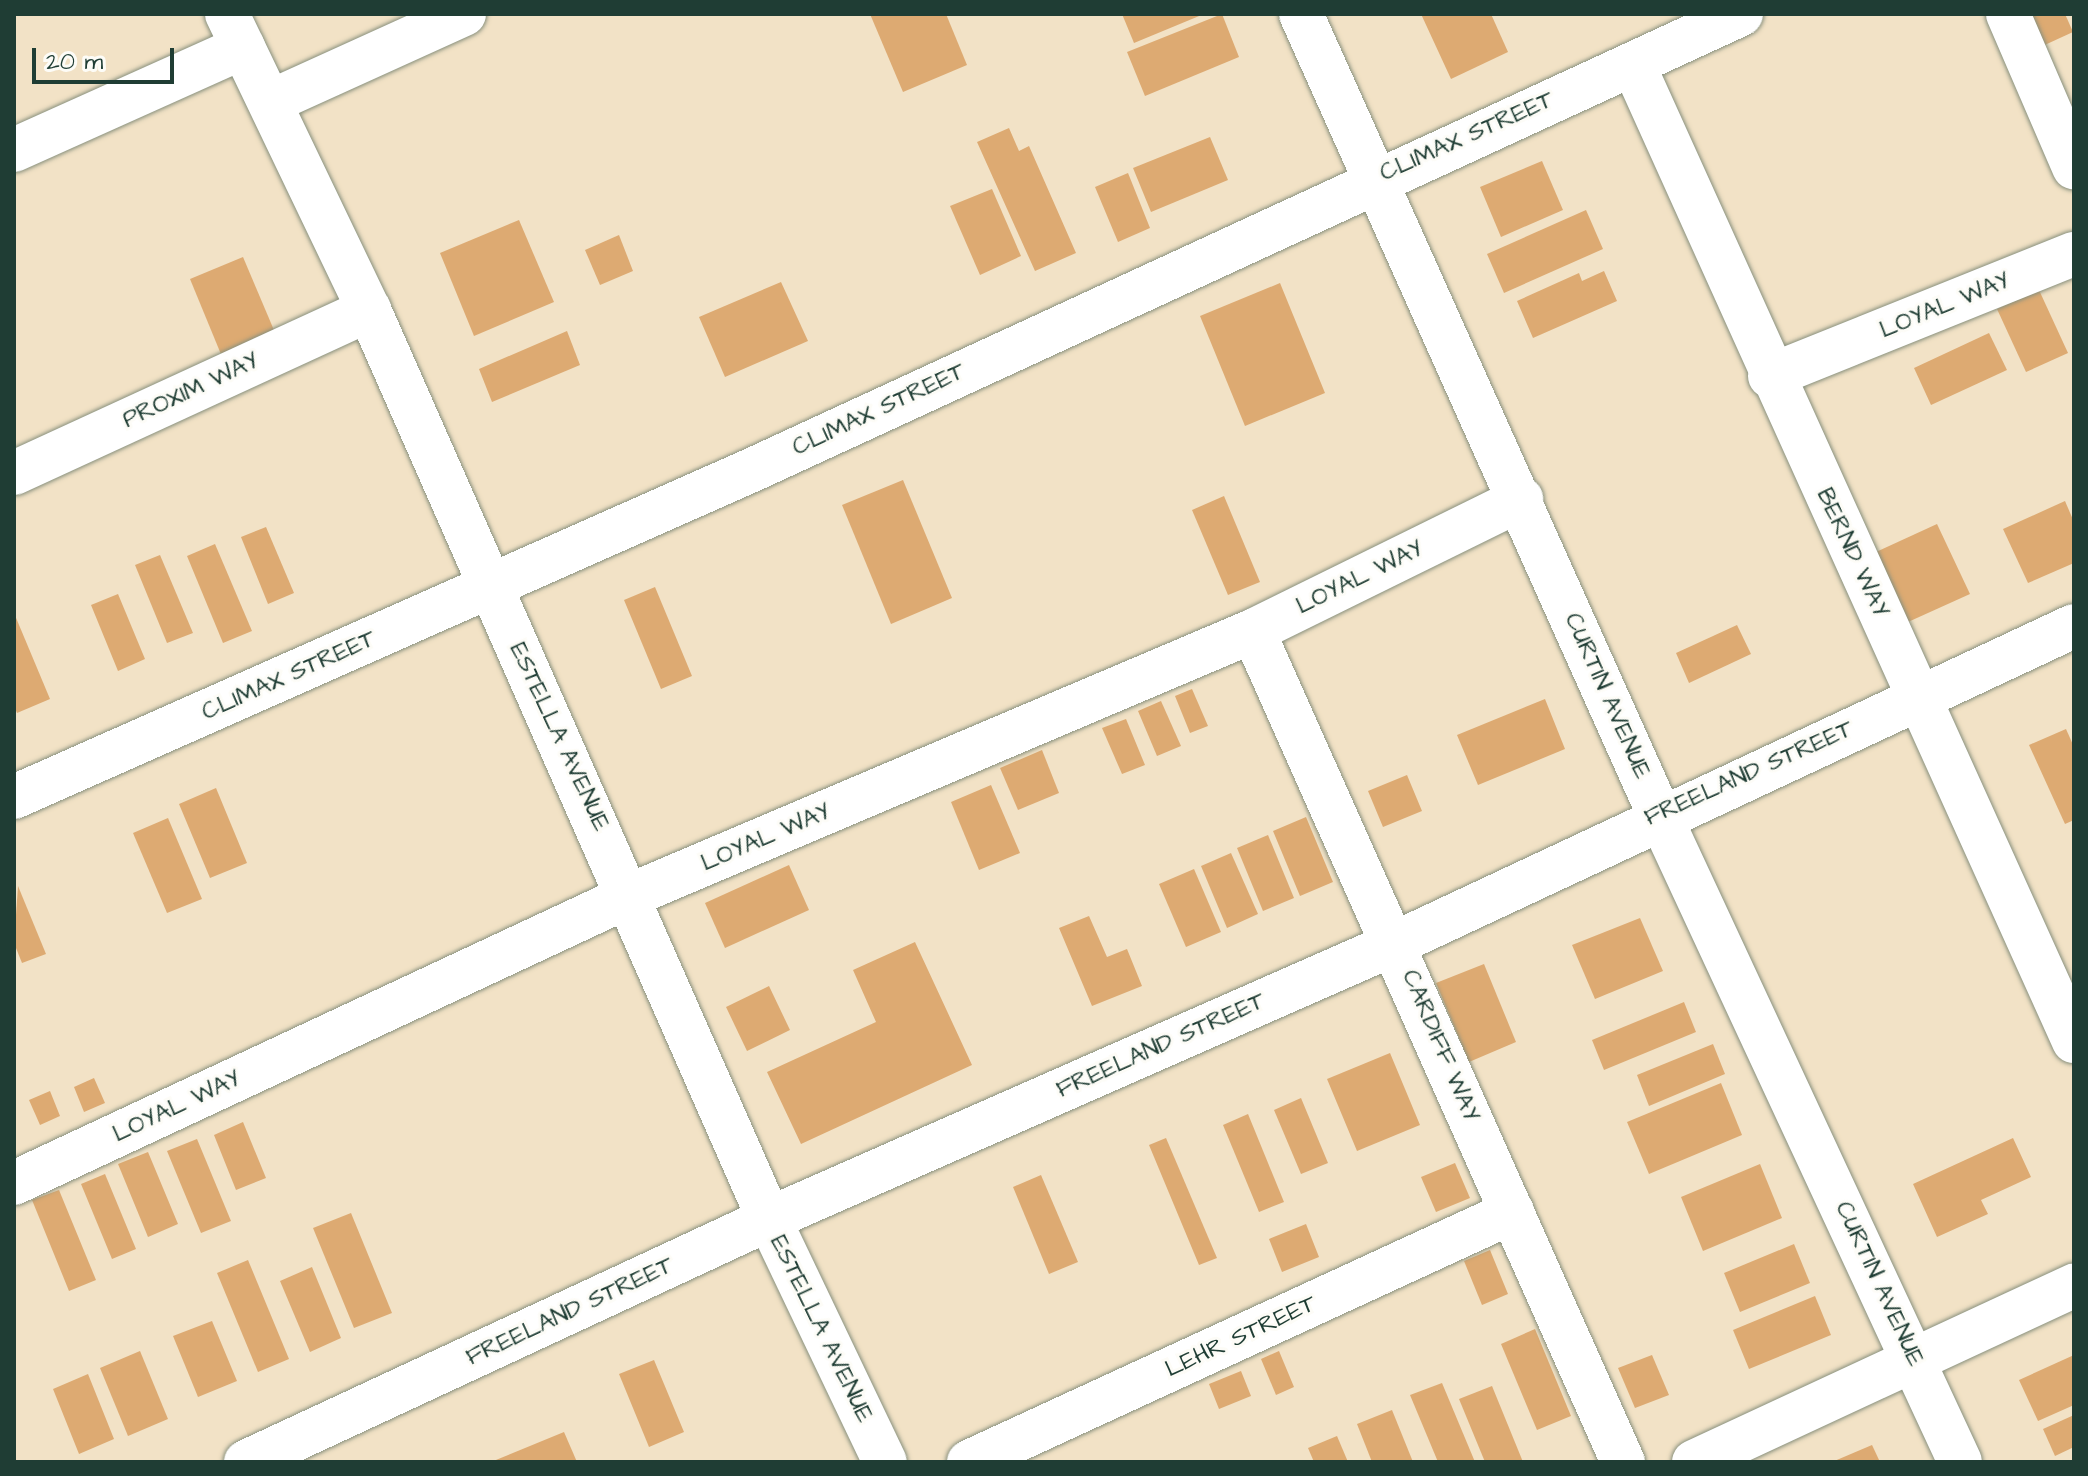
<!DOCTYPE html>
<style>
body{margin:0}
#map{position:relative;width:2088px;height:1476px;overflow:hidden;background:#f2e2c6;font-family:"Architects Daughter",sans-serif}
div>[style]{position:absolute}
[style*='--x']{left:calc(var(--x)*1px);top:calc(var(--y)*1px);width:calc(var(--w)*1px);rotate:calc(var(--a)*1deg)}
.building>*{inset:0;background:#ddaa72}
.roads{filter:drop-shadow(0 0 2px #88907d) drop-shadow(0 0 2px #88907d)}
.minor>*{height:44px;margin:-22px;padding:0 22px;transform-origin:22px;border-radius:22px;background:#fff}
span{translate:-50% -50%;white-space:nowrap;text-align:center;line-height:1.15;-webkit-text-stroke:6px #fdfcf7;paint-order:stroke}
.street-label{font-size:24px;color:#1f3d34}
.frame{position:absolute;inset:0;border:16px solid #1f3d34;pointer-events:none}
.scale{position:absolute;left:32px;top:48px;width:142px;height:36px;box-sizing:border-box;border:4px solid #1f3d34;border-top:0;padding-left:10px;font-size:24px;line-height:28px;white-space:nowrap;color:#1f3d34;-webkit-text-stroke:6px #fdfcf7;paint-order:stroke}
</style>
<div id="map">
<div class="building">
<i style="clip-path:polygon(870px 14px,946px 14px,967px 65px,903px 92px)"></i>
<i style="clip-path:polygon(1122px 14px,1204px 14px,1134px 43px)"></i>
<i style="clip-path:polygon(1222px 14px,1239px 57px,1145px 96px,1127px 52px)"></i>
<i style="clip-path:polygon(1421px 14px,1491px 14px,1508px 52px,1451px 79px)"></i>
<i style="clip-path:polygon(2020px 14px,2065px 14px,2073px 32px,2036px 49px)"></i>
<i style="clip-path:polygon(1009px 128px,1019px 151px,1029px 146px,1076px 253px,1035px 271px,977px 142px)"></i>
<i style="clip-path:polygon(1210px 137px,1228px 180px,1151px 212px,1133px 168px)"></i>
<i style="clip-path:polygon(1542px 161px,1563px 210px,1501px 237px,1480px 187px)"></i>
<i style="clip-path:polygon(1128px 173px,1150px 228px,1118px 242px,1095px 187px)"></i>
<i style="clip-path:polygon(992px 189px,1021px 256px,980px 275px,950px 206px)"></i>
<i style="clip-path:polygon(1586px 210px,1603px 249px,1504px 293px,1487px 254px)"></i>
<i style="clip-path:polygon(519px 220px,554px 302px,474px 336px,440px 253px)"></i>
<i style="clip-path:polygon(619px 235px,633px 271px,600px 285px,585px 250px)"></i>
<i style="clip-path:polygon(243px 257px,279px 342px,225px 364px,190px 279px)"></i>
<i style="clip-path:polygon(1604px 271px,1617px 301px,1533px 338px,1517px 301px,1579px 273px,1582px 281px)"></i>
<i style="clip-path:polygon(781px 282px,808px 341px,725px 377px,699px 317px)"></i>
<i style="clip-path:polygon(1280px 283px,1325px 393px,1245px 426px,1200px 316px)"></i>
<i style="clip-path:polygon(2039px 290px,2068px 353px,2026px 372px,1997px 309px)"></i>
<i style="clip-path:polygon(567px 331px,580px 365px,492px 402px,479px 369px)"></i>
<i style="clip-path:polygon(1989px 333px,2007px 370px,1931px 405px,1914px 368px)"></i>
<i style="clip-path:polygon(903px 480px,952px 598px,891px 624px,842px 505px)"></i>
<i style="clip-path:polygon(1224px 496px,1260px 582px,1228px 595px,1192px 510px)"></i>
<i style="clip-path:polygon(2065px 501px,2074px 522px,2074px 563px,2028px 583px,2003px 529px)"></i>
<i style="clip-path:polygon(1937px 524px,1970px 594px,1908px 622px,1876px 552px)"></i>
<i style="clip-path:polygon(266px 527px,294px 593px,268px 604px,241px 537px)"></i>
<i style="clip-path:polygon(215px 544px,252px 631px,223px 643px,187px 556px)"></i>
<i style="clip-path:polygon(160px 555px,193px 633px,167px 643px,135px 565px)"></i>
<i style="clip-path:polygon(655px 587px,692px 676px,661px 689px,624px 600px)"></i>
<i style="clip-path:polygon(118px 594px,145px 659px,118px 671px,91px 605px)"></i>
<i style="clip-path:polygon(14px 613px,50px 699px,17px 713px,14px 706px)"></i>
<i style="clip-path:polygon(1737px 625px,1751px 654px,1689px 683px,1676px 653px)"></i>
<i style="clip-path:polygon(1192px 689px,1208px 726px,1190px 733px,1175px 696px)"></i>
<i style="clip-path:polygon(1545px 699px,1565px 749px,1478px 785px,1457px 735px)"></i>
<i style="clip-path:polygon(1161px 701px,1181px 746px,1157px 756px,1138px 711px)"></i>
<i style="clip-path:polygon(1126px 719px,1145px 765px,1122px 774px,1102px 728px)"></i>
<i style="clip-path:polygon(2066px 729px,2074px 747px,2074px 820px,2065px 824px,2029px 745px)"></i>
<i style="clip-path:polygon(1042px 750px,1059px 793px,1018px 810px,1000px 768px)"></i>
<i style="clip-path:polygon(1407px 775px,1422px 811px,1383px 827px,1368px 791px)"></i>
<i style="clip-path:polygon(991px 785px,1020px 853px,979px 870px,951px 802px)"></i>
<i style="clip-path:polygon(216px 788px,247px 863px,210px 878px,179px 804px)"></i>
<i style="clip-path:polygon(1306px 817px,1333px 882px,1300px 896px,1273px 831px)"></i>
<i style="clip-path:polygon(168px 818px,202px 899px,167px 913px,133px 833px)"></i>
<i style="clip-path:polygon(1268px 835px,1294px 898px,1263px 911px,1237px 848px)"></i>
<i style="clip-path:polygon(1231px 853px,1258px 914px,1227px 928px,1201px 866px)"></i>
<i style="clip-path:polygon(789px 865px,809px 910px,725px 948px,705px 903px)"></i>
<i style="clip-path:polygon(1194px 869px,1221px 932px,1186px 947px,1159px 884px)"></i>
<i style="clip-path:polygon(18px 886px,46px 954px,22px 963px,14px 943px)"></i>
<i style="clip-path:polygon(1089px 916px,1107px 957px,1127px 949px,1142px 986px,1092px 1006px,1059px 928px)"></i>
<i style="clip-path:polygon(1640px 918px,1663px 971px,1595px 999px,1572px 945px)"></i>
<i style="clip-path:polygon(915px 942px,972px 1065px,801px 1144px,767px 1072px,876px 1022px,853px 970px)"></i>
<i style="clip-path:polygon(1484px 964px,1516px 1042px,1469px 1062px,1436px 983px)"></i>
<i style="clip-path:polygon(769px 986px,790px 1030px,747px 1051px,726px 1007px)"></i>
<i style="clip-path:polygon(1684px 1002px,1696px 1032px,1604px 1070px,1592px 1040px)"></i>
<i style="clip-path:polygon(1713px 1044px,1725px 1074px,1649px 1106px,1637px 1075px)"></i>
<i style="clip-path:polygon(1390px 1053px,1420px 1125px,1357px 1151px,1327px 1079px)"></i>
<i style="clip-path:polygon(94px 1078px,105px 1103px,84px 1112px,74px 1087px)"></i>
<i style="clip-path:polygon(1721px 1083px,1742px 1135px,1649px 1174px,1627px 1122px)"></i>
<i style="clip-path:polygon(50px 1091px,60px 1116px,40px 1125px,29px 1100px)"></i>
<i style="clip-path:polygon(1301px 1098px,1328px 1163px,1301px 1174px,1274px 1110px)"></i>
<i style="clip-path:polygon(1248px 1114px,1284px 1202px,1259px 1212px,1223px 1125px)"></i>
<i style="clip-path:polygon(243px 1122px,266px 1178px,236px 1190px,214px 1135px)"></i>
<i style="clip-path:polygon(1166px 1138px,1217px 1258px,1199px 1265px,1149px 1145px)"></i>
<i style="clip-path:polygon(2013px 1138px,2031px 1177px,1981px 1200px,1988px 1214px,1937px 1237px,1913px 1184px)"></i>
<i style="clip-path:polygon(197px 1139px,231px 1221px,201px 1233px,167px 1151px)"></i>
<i style="clip-path:polygon(148px 1152px,178px 1224px,148px 1237px,118px 1164px)"></i>
<i style="clip-path:polygon(1455px 1163px,1470px 1198px,1436px 1212px,1421px 1177px)"></i>
<i style="clip-path:polygon(1760px 1164px,1782px 1218px,1703px 1251px,1681px 1197px)"></i>
<i style="clip-path:polygon(105px 1174px,136px 1249px,112px 1259px,81px 1184px)"></i>
<i style="clip-path:polygon(1041px 1175px,1078px 1262px,1049px 1274px,1013px 1187px)"></i>
<i style="clip-path:polygon(59px 1190px,96px 1280px,69px 1291px,32px 1200px)"></i>
<i style="clip-path:polygon(351px 1213px,392px 1313px,354px 1328px,313px 1228px)"></i>
<i style="clip-path:polygon(1306px 1224px,1319px 1257px,1282px 1272px,1269px 1239px)"></i>
<i style="clip-path:polygon(1794px 1244px,1810px 1283px,1740px 1312px,1724px 1273px)"></i>
<i style="clip-path:polygon(1490px 1250px,1508px 1294px,1482px 1305px,1464px 1261px)"></i>
<i style="clip-path:polygon(248px 1260px,289px 1359px,258px 1372px,217px 1273px)"></i>
<i style="clip-path:polygon(312px 1267px,341px 1338px,310px 1352px,280px 1281px)"></i>
<i style="clip-path:polygon(1815px 1296px,1831px 1335px,1749px 1369px,1733px 1330px)"></i>
<i style="clip-path:polygon(212px 1321px,237px 1381px,198px 1397px,173px 1336px)"></i>
<i style="clip-path:polygon(1535px 1329px,1571px 1416px,1537px 1430px,1501px 1344px)"></i>
<i style="clip-path:polygon(140px 1351px,168px 1419px,128px 1436px,100px 1368px)"></i>
<i style="clip-path:polygon(1279px 1351px,1294px 1387px,1276px 1395px,1261px 1359px)"></i>
<i style="clip-path:polygon(1652px 1355px,1669px 1395px,1635px 1408px,1618px 1368px)"></i>
<i style="clip-path:polygon(2074px 1355px,2074px 1405px,2038px 1421px,2019px 1380px)"></i>
<i style="clip-path:polygon(654px 1360px,684px 1432px,649px 1447px,619px 1374px)"></i>
<i style="clip-path:polygon(1241px 1371px,1251px 1396px,1219px 1409px,1209px 1384px)"></i>
<i style="clip-path:polygon(88px 1374px,114px 1439px,79px 1454px,53px 1389px)"></i>
<i style="clip-path:polygon(1442px 1383px,1475px 1462px,1438px 1462px,1410px 1395px)"></i>
<i style="clip-path:polygon(1492px 1386px,1523px 1462px,1485px 1462px,1459px 1399px)"></i>
<i style="clip-path:polygon(1392px 1410px,1413px 1462px,1372px 1462px,1357px 1424px)"></i>
<i style="clip-path:polygon(2074px 1415px,2074px 1447px,2055px 1456px,2043px 1429px)"></i>
<i style="clip-path:polygon(564px 1432px,577px 1462px,491px 1462px)"></i>
<i style="clip-path:polygon(1337px 1436px,1348px 1462px,1314px 1462px,1308px 1448px)"></i>
<i style="clip-path:polygon(1872px 1445px,1880px 1462px,1832px 1462px)"></i>
</div>
<div class="roads">
<div class="minor">
<i style="--x:227;--y:14;--w:328;--a:64.4"></i>
<i style="--x:369;--y:310;--w:993;--a:66.25"></i>
<i style="--x:769;--y:1219;--w:269;--a:64.5"></i>
<i style="--x:1301;--y:14;--w:876;--a:65.89"></i>
<i style="--x:1659;--y:814;--w:714;--a:65.08"></i>
<i style="--x:2008;--y:14;--w:167;--a:66.7"></i>
<i style="--x:1633;--y:64;--w:1072;--a:65.71"></i>
<i style="--x:270;--y:102;--w:213;--a:-24.4"></i>
<i style="--x:14;--y:150;--w:251;--a:-24.2"></i>
<i style="--x:1770;--y:376;--w:328;--a:-21.9"></i>
<i style="--x:14;--y:473;--w:391;--a:-24.7"></i>
<i style="--x:1253;--y:631;--w:910;--a:66"></i>
<i style="--x:14;--y:797;--w:807;--a:-23.9"></i>
<i style="--x:752;--y:470;--w:1089;--a:-24.75"></i>
<i style="--x:14;--y:1183;--w:681;--a:-25.02"></i>
<i style="--x:631;--y:895;--w:676;--a:-23"></i>
<i style="--x:1253;--y:631;--w:299;--a:-26.2"></i>
<i style="--x:246;--y:1462;--w:577;--a:-24.92"></i>
<i style="--x:769;--y:1219;--w:685;--a:-23.76"></i>
<i style="--x:1396;--y:943;--w:748;--a:-25.06"></i>
<i style="--x:969;--y:1462;--w:598;--a:-24.72"></i>
<i style="--x:1694;--y:1462;--w:419;--a:-24.9"></i>
</div>
</div>
<div class="street-label">
<span style="left:1467px;top:137px;rotate:-24deg">CLIMAX STREET</span>
<span style="left:1945px;top:306px;rotate:-22deg">LOYAL WAY</span>
<span style="left:191px;top:391px;rotate:-25deg">PROXIM WAY</span>
<span style="left:879px;top:410px;rotate:-25deg">CLIMAX STREET</span>
<span style="left:1852px;top:553px;rotate:65deg">BERND WAY</span>
<span style="left:1360px;top:578px;rotate:-26deg">LOYAL WAY</span>
<span style="left:289px;top:676px;rotate:-24deg">CLIMAX STREET</span>
<span style="left:1607px;top:696px;rotate:66deg">CURTIN AVENUE</span>
<span style="left:559px;top:737px;rotate:65deg">ESTELLA AVENUE</span>
<span style="left:1749px;top:774px;rotate:-24deg">FREELAND STREET</span>
<span style="left:766px;top:838px;rotate:-23deg">LOYAL WAY</span>
<span style="left:1161px;top:1046px;rotate:-24deg">FREELAND STREET</span>
<span style="left:1440px;top:1046px;rotate:67deg">CARDIFF WAY</span>
<span style="left:177px;top:1107px;rotate:-25deg">LOYAL WAY</span>
<span style="left:1879px;top:1284px;rotate:65deg">CURTIN AVENUE</span>
<span style="left:570px;top:1312px;rotate:-25deg">FREELAND STREET</span>
<span style="left:821px;top:1329px;rotate:64deg">ESTELLA AVENUE</span>
<span style="left:1241px;top:1337px;rotate:-25deg">LEHR STREET</span>
</div>
<div class="frame"></div>
<div class="scale">20 m</div>
</div>
